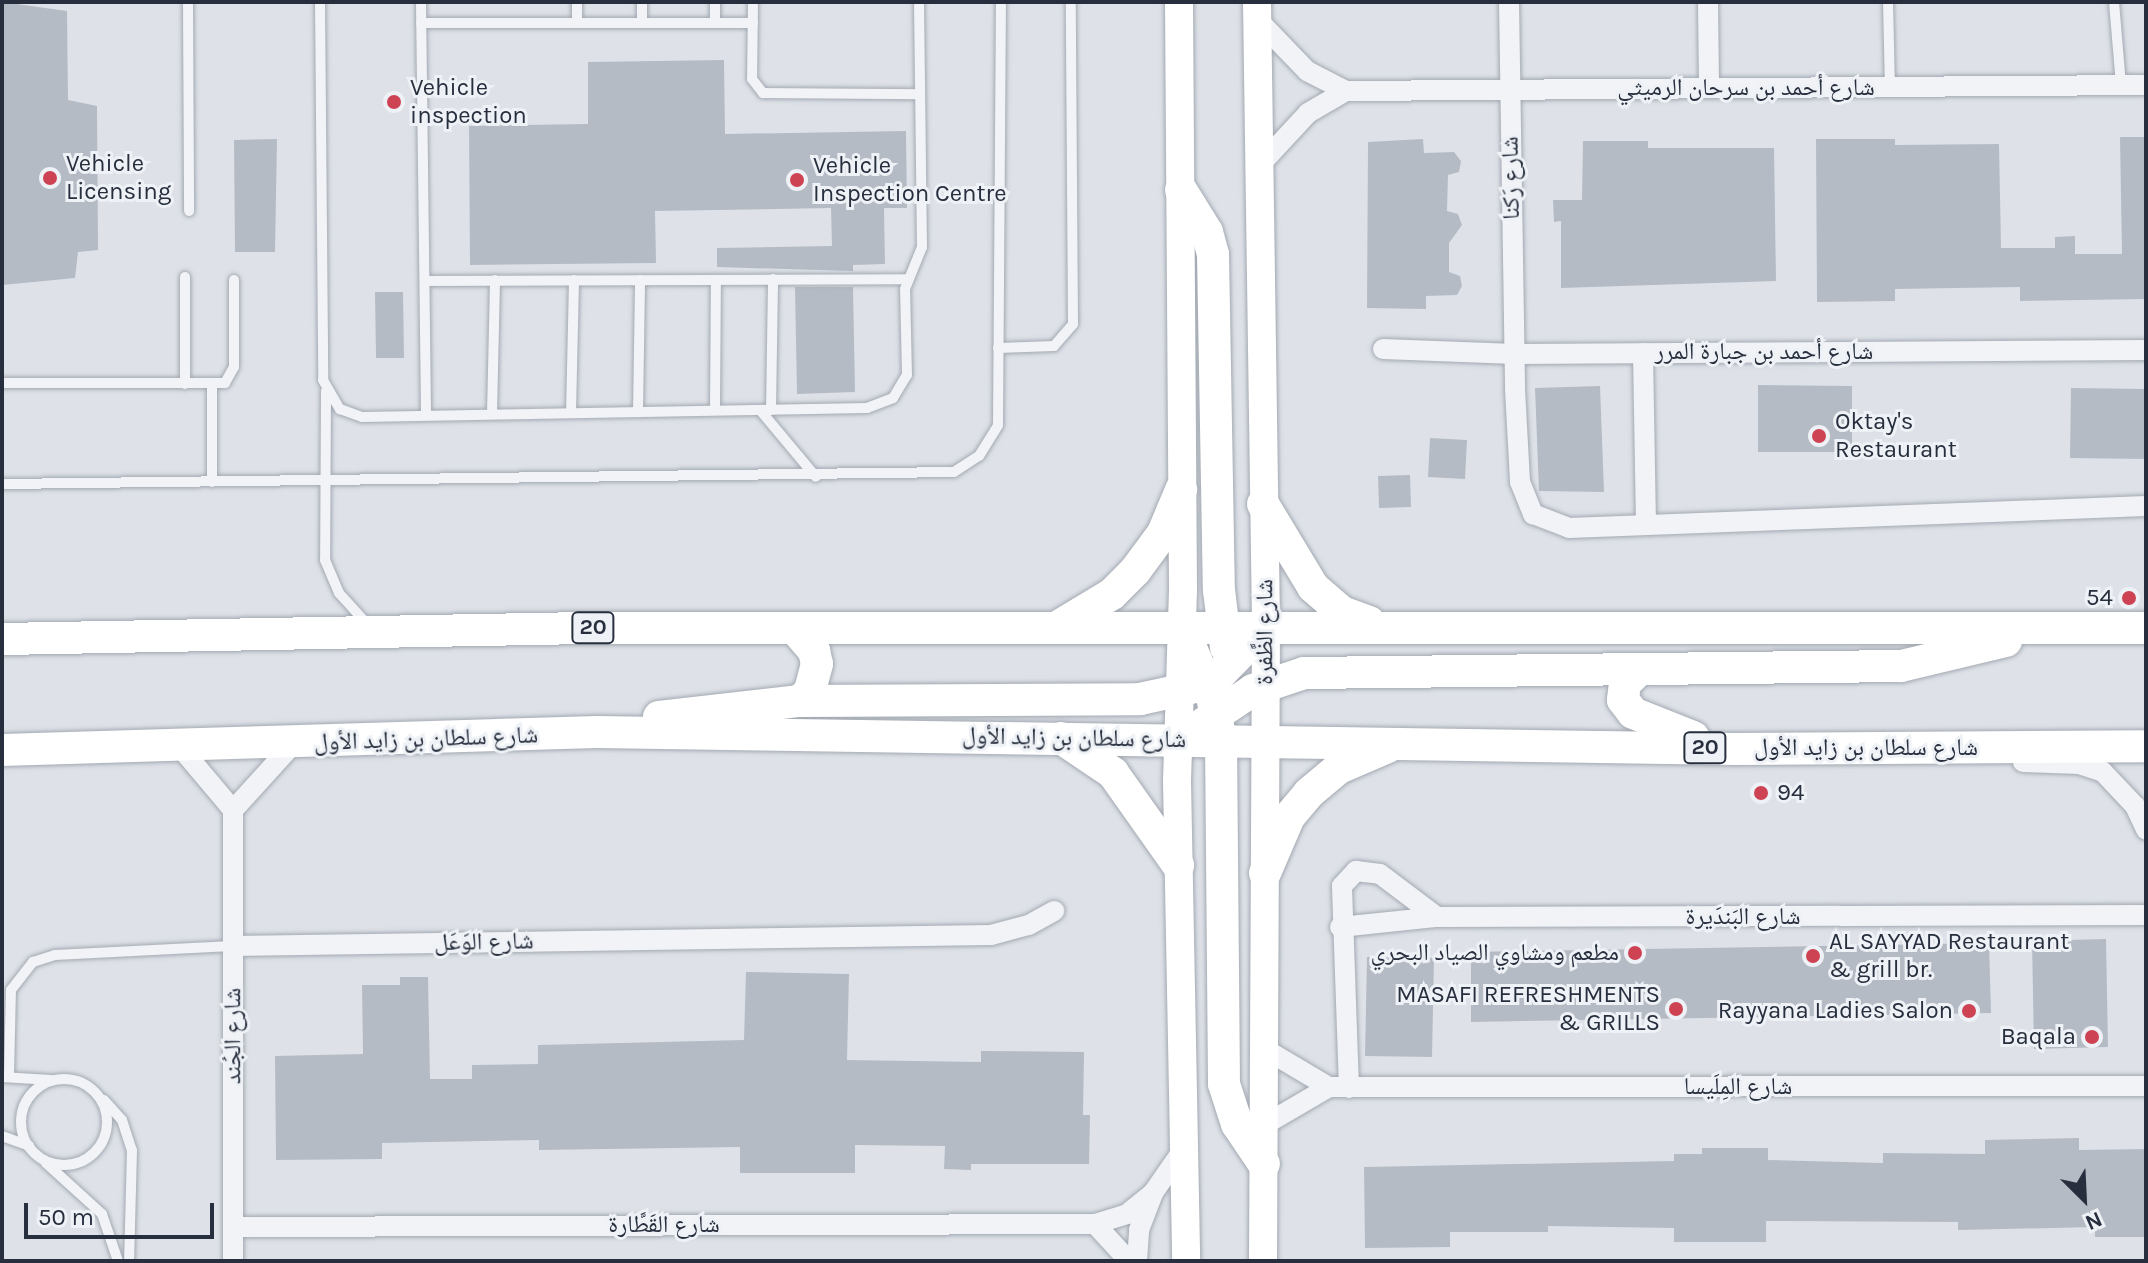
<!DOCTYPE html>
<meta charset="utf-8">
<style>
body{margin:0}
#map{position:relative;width:2148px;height:1263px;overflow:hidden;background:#dee2e8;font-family:Karla,"Noto Naskh Arabic",sans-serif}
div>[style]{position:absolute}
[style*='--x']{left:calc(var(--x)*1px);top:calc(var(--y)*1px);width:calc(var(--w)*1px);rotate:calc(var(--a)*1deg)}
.building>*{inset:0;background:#b5bbc4}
.roads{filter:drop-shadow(0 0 2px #a3a9b2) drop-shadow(0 0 2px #a3a9b2)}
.lane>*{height:10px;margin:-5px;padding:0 5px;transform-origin:5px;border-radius:5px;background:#f1f3f6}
.lane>.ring{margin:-5px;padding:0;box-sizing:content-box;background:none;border:10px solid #f1f3f6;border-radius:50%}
.street>*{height:20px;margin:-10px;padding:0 10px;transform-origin:10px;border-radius:10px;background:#f1f3f6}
.secondary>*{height:28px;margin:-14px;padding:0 14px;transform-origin:14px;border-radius:14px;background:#fff}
.primary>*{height:32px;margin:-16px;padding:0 16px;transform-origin:16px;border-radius:16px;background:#fff}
.dots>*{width:22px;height:22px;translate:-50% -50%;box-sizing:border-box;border:4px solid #eef1f5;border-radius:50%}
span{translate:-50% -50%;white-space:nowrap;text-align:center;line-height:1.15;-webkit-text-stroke:6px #eef1f5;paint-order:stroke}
.shield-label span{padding:2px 6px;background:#eef1f5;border:2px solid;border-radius:6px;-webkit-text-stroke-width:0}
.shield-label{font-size:22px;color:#272f3e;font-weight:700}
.poi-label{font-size:24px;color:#272f3e}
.left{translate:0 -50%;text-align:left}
.right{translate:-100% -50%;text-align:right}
.street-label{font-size:24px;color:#272f3e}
.frame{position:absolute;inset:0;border:4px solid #272f3e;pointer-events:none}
.north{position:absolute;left:2044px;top:1159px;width:80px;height:80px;-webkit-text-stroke:6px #eef1f5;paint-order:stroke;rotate:156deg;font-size:22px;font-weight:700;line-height:32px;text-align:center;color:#272f3e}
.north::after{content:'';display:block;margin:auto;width:28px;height:36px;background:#272f3e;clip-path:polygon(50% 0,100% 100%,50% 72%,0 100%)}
.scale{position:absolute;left:24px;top:1203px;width:190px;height:36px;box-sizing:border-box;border:4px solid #272f3e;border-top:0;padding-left:10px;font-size:24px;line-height:28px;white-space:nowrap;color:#272f3e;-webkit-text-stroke:6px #eef1f5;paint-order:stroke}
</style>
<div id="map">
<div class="building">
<i style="clip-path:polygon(2px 2px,67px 11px,68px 100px,97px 106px,98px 250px,78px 252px,75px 278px,2px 285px)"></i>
<i style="clip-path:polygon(724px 60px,725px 134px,906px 131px,907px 208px,884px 208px,885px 264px,853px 265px,853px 271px,717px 267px,717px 248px,832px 246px,831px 208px,655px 211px,656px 263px,470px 265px,469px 126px,588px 124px,588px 62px)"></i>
<i style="clip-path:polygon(2120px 137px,2146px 137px,2146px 299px,2020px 301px,2020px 287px,1895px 289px,1895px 301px,1817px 302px,1816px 139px,1895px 139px,1895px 145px,1999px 144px,2001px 248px,2055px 248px,2055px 237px,2075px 236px,2075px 254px,2122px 254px)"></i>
<i style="clip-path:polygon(277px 139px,275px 252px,235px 252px,234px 140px)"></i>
<i style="clip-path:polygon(1423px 139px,1424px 153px,1454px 152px,1461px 161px,1459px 172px,1448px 175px,1447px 211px,1458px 214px,1462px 225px,1449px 243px,1449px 272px,1460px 276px,1462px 286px,1457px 295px,1426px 296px,1426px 309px,1367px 308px,1368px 142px)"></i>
<i style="clip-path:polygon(1583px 141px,1648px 141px,1648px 148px,1774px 148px,1776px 281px,1561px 288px,1561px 221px,1554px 222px,1553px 200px,1582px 200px)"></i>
<i style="clip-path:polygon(795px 287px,853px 287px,855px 392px,797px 394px)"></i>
<i style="clip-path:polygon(375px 292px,403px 292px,404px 358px,376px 358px)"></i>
<i style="clip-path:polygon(1758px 385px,1852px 386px,1852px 452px,1758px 452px)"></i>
<i style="clip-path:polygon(1600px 386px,1604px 492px,1539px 491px,1535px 388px)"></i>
<i style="clip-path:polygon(2071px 388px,2146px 389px,2146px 459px,2070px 458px)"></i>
<i style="clip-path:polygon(1430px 438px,1467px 440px,1465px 479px,1428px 477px)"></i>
<i style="clip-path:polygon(1410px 475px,1411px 507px,1379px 508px,1378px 476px)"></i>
<i style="clip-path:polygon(2106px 939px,2108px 1047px,2034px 1049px,2032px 941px)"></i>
<i style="clip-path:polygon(1989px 943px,1991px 1013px,1471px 1022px,1471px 952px)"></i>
<i style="clip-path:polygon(1367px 957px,1434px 958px,1432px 1057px,1365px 1056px)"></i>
<i style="clip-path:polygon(746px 972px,849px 974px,847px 1060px,981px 1062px,981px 1051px,1084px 1052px,1083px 1115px,1090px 1115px,1089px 1164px,971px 1164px,971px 1170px,944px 1169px,945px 1146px,855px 1145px,855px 1173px,740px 1173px,740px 1147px,539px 1150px,539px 1140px,382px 1143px,382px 1159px,276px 1160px,275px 1056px,363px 1054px,362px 985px,400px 985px,400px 977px,428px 977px,430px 1079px,472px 1079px,472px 1065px,538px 1064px,538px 1045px,744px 1040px)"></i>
<i style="clip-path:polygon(2079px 1138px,2079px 1150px,2146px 1149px,2146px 1237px,2095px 1237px,2095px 1227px,1958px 1230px,1958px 1222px,1766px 1221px,1766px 1242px,1674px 1242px,1674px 1228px,1548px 1226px,1548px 1232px,1450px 1232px,1450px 1247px,1365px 1248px,1364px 1167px,1674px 1161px,1674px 1154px,1702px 1154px,1702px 1148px,1768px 1148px,1768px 1160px,1883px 1163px,1883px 1153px,1985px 1154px,1985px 1140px)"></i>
</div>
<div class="roads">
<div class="lane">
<i style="--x:188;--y:2;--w:209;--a:89.7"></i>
<i style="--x:320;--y:2;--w:378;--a:89.5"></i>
<i style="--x:323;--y:380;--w:34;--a:60"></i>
<i style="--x:340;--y:409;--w:23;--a:20"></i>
<i style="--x:362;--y:417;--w:505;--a:-1.02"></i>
<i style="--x:867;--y:408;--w:28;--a:-21"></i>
<i style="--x:893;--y:398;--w:27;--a:-59"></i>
<i style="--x:907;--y:375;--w:86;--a:-91.3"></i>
<i style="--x:905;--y:289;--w:45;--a:-68"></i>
<i style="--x:922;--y:247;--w:245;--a:-90.7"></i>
<i style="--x:421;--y:2;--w:413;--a:89.3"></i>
<i style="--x:753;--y:2;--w:77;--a:90.7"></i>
<i style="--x:752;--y:79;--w:18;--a:52"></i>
<i style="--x:763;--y:93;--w:157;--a:0.4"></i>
<i style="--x:1888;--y:2;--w:85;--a:88.7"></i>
<i style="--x:2114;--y:2;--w:83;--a:85.2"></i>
<i style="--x:421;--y:23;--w:332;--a:0"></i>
<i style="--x:577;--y:23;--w:21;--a:-90"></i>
<i style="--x:642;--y:23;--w:21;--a:-90"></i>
<i style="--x:715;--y:23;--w:21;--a:-90"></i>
<i style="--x:426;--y:281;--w:482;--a:-0.2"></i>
<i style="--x:998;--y:348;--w:56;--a:-2"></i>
<i style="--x:1054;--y:346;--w:29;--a:-49"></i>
<i style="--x:1073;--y:324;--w:322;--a:-90.4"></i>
<i style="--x:2;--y:383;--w:223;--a:0"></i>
<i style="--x:225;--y:383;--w:18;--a:-61"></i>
<i style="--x:234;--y:367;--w:87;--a:-90"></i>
<i style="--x:185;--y:384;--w:107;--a:-90"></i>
<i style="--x:212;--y:384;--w:98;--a:90"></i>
<i style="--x:326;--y:391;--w:169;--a:90.3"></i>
<i style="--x:325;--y:560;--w:36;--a:67"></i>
<i style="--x:339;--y:593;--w:45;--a:47.7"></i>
<i style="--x:715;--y:410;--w:130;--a:-89.6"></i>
<i style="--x:760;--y:410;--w:87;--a:50.1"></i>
<i style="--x:771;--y:410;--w:131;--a:-89.1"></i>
<i style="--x:638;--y:412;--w:132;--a:-89.1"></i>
<i style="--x:571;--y:413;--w:133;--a:-88.7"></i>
<i style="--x:492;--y:414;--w:134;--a:-88.7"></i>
<i style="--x:2;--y:484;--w:952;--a:-0.72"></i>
<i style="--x:954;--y:472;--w:30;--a:-33"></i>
<i style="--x:979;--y:456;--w:36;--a:-58"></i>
<i style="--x:998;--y:425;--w:423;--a:-89.6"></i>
<i style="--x:9;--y:1076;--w:86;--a:-88.7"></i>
<i style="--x:11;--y:990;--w:36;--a:-52"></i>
<i style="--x:33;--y:962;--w:23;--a:-18"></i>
<i style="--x:55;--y:955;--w:177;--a:-2.9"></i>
<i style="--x:2;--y:1077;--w:49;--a:3.5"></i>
<i class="ring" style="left:21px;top:1079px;width:76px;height:76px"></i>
<i style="--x:104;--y:1100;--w:27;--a:48"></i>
<i style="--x:122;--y:1120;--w:32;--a:72"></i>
<i style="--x:132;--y:1150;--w:111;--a:91.5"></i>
<i style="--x:2;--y:1136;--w:29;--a:20"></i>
<i style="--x:46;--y:1163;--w:76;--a:42.3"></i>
<i style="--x:102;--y:1214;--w:50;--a:71.2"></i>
</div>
<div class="street">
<i style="--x:1509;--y:2;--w:387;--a:89.1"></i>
<i style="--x:1515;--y:389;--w:93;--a:86.9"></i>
<i style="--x:1520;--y:482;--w:35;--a:68"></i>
<i style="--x:1533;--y:514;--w:39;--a:21"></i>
<i style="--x:1569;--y:528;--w:577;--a:-2.18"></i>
<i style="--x:1708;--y:2;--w:86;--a:89.3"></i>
<i style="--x:1258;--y:20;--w:71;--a:46.1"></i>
<i style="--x:1307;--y:71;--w:44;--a:27.1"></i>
<i style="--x:1346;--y:91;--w:800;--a:-0.43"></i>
<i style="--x:1259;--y:166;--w:72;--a:-47.2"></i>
<i style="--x:1308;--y:113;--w:44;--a:-30.1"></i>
<i style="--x:1383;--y:349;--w:132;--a:2.2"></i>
<i style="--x:1515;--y:354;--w:631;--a:-0.36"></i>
<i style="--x:1643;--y:353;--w:171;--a:89"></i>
<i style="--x:180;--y:747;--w:82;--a:49.9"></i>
<i style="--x:233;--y:810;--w:451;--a:90"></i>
<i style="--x:2023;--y:762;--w:56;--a:2"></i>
<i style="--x:2079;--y:764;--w:25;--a:18"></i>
<i style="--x:2103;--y:772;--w:47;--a:46.7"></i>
<i style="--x:2135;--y:806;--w:26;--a:65"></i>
<i style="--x:233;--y:810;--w:89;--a:-47.7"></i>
<i style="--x:1340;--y:927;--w:98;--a:-5.9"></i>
<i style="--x:1437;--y:917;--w:709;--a:-0.16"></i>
<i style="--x:232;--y:946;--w:759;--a:-0.83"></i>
<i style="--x:991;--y:935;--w:39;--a:-15"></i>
<i style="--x:1029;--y:925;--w:29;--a:-29"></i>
<i style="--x:1263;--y:1048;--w:77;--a:30.6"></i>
<i style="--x:1329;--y:1087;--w:817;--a:-0.07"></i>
<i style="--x:1349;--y:1088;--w:202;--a:-92"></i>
<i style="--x:1342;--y:886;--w:21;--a:-47"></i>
<i style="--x:1356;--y:871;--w:24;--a:7"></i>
<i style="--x:1380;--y:874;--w:71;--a:37"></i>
<i style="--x:1264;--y:1125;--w:75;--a:-30.3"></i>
<i style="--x:1095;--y:1224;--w:50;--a:47.4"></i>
<i style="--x:233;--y:1227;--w:862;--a:-0.2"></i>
<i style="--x:1095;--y:1224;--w:34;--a:-17"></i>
<i style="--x:1127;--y:1214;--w:33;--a:-39"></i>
<i style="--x:1137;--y:1261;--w:31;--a:-86"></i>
<i style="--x:1139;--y:1230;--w:40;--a:-69"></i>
<i style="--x:1153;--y:1193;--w:56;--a:-55.2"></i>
</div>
<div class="secondary">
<i style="--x:1179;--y:2;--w:588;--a:89.61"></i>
<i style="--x:1183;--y:590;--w:191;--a:91.8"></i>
<i style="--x:1177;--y:781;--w:480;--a:88.9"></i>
<i style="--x:1257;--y:2;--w:625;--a:89.17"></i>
<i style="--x:1266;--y:627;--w:634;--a:90.27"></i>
</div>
<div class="primary">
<i style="--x:1181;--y:190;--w:49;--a:58.2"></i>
<i style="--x:1207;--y:232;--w:23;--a:75"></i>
<i style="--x:1213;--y:254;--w:336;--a:89"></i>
<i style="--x:1219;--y:590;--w:58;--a:83.1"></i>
<i style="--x:1263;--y:504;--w:97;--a:58.9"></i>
<i style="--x:1313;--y:587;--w:38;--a:41"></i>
<i style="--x:1342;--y:612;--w:29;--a:20"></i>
<i style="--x:1059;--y:626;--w:62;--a:-31.1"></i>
<i style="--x:1112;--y:594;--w:33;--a:-45"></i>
<i style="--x:1135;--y:571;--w:47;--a:-53.6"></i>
<i style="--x:1163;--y:533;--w:47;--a:-67.3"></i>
<i style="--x:1183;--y:629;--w:74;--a:66.9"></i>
<i style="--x:1212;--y:697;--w:44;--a:78.2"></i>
<i style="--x:1221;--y:740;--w:344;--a:89.5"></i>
<i style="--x:1224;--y:1084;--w:42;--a:72"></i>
<i style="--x:1237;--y:1124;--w:48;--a:56"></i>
<i style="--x:796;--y:630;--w:28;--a:49"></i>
<i style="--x:814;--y:651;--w:13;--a:77"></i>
<i style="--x:817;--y:664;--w:28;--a:105"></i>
<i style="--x:810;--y:691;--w:14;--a:135"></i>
<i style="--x:2;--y:639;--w:582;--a:-1.08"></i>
<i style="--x:584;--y:628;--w:1562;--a:0"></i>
<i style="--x:1638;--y:671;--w:18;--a:137"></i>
<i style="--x:1625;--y:683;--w:17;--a:97"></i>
<i style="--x:1623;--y:700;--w:16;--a:52"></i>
<i style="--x:1633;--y:713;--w:65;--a:21.8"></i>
<i style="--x:659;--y:717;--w:142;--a:-6.5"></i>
<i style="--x:800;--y:701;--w:340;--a:-0.3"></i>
<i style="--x:1140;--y:699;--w:56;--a:-12.3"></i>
<i style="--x:1195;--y:687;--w:28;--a:-27"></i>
<i style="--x:1220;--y:674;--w:66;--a:-45.6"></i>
<i style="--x:1061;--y:738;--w:63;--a:33.9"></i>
<i style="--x:1113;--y:773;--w:113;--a:54.8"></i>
<i style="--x:1179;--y:740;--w:89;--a:-34"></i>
<i style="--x:1253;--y:690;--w:54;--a:-18.4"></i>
<i style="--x:1304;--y:673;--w:597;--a:-0.67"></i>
<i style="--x:1901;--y:666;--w:108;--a:-13.4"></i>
<i style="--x:2;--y:750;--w:595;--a:-1.73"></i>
<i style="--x:597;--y:732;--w:1138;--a:0.86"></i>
<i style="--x:1735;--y:749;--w:411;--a:-0.4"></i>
<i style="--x:1265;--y:873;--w:61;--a:-66.8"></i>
<i style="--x:1289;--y:817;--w:31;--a:-50"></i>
<i style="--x:1309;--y:793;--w:39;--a:-40"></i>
<i style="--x:1339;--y:768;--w:53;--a:-23.2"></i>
</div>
</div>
<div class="dots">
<i style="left:394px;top:102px;background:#cd4354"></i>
<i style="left:50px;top:178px;background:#cd4354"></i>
<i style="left:797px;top:180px;background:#cd4354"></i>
<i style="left:1819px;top:436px;background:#cd4354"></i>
<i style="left:2129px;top:598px;background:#cd4354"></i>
<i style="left:1761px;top:793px;background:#cd4354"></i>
<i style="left:1635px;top:953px;background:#cd4354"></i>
<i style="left:1813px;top:956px;background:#cd4354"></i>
<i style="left:1676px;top:1009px;background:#cd4354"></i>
<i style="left:1969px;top:1011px;background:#cd4354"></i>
<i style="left:2092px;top:1037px;background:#cd4354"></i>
</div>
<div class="shield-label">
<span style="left:593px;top:628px">20</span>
<span style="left:1705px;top:748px">20</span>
</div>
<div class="poi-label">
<span class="left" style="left:410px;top:102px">Vehicle<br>inspection</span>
<span class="left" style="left:66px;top:178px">Vehicle<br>Licensing</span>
<span class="left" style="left:813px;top:180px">Vehicle<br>Inspection Centre</span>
<span class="left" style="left:1835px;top:436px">Oktay's<br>Restaurant</span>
<span class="right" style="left:2113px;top:598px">54</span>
<span class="left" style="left:1777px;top:793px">94</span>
<span class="left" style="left:1829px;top:956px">AL SAYYAD Restaurant<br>&amp; grill br.</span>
<span class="right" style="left:1619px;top:953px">مطعم ومشاوي الصياد البحري</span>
<span class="right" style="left:1660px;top:1009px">MASAFI REFRESHMENTS<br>&amp; GRILLS</span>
<span class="right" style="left:1953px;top:1011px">Rayyana Ladies Salon</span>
<span class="right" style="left:2076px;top:1037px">Baqala</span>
</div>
<div class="street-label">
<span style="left:1746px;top:88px">شارع أحمد بن سرحان الرميثي</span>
<span style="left:1511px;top:178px;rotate:-91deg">شارع رَكنا</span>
<span style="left:1764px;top:352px">شارع أحمد بن جبارة المرر</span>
<span style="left:1265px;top:632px;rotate:-90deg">شارع الظَّفرة</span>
<span style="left:1074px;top:738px;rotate:1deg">شارع سلطان بن زايد الأول</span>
<span style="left:426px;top:739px;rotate:-2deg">شارع سلطان بن زايد الأول</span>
<span style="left:1866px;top:748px">شارع سلطان بن زايد الأول</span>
<span style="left:1743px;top:917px">شارع البَندَيرة</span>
<span style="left:484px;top:942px;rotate:-1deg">شارع الوَعَل</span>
<span style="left:233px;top:1036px;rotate:-90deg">شارع الجُند</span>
<span style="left:1738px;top:1087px">شارع المِلَيسا</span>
<span style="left:664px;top:1225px">شارع القَطَّارة</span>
</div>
<div class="frame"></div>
<div class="north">N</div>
<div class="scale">50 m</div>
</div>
